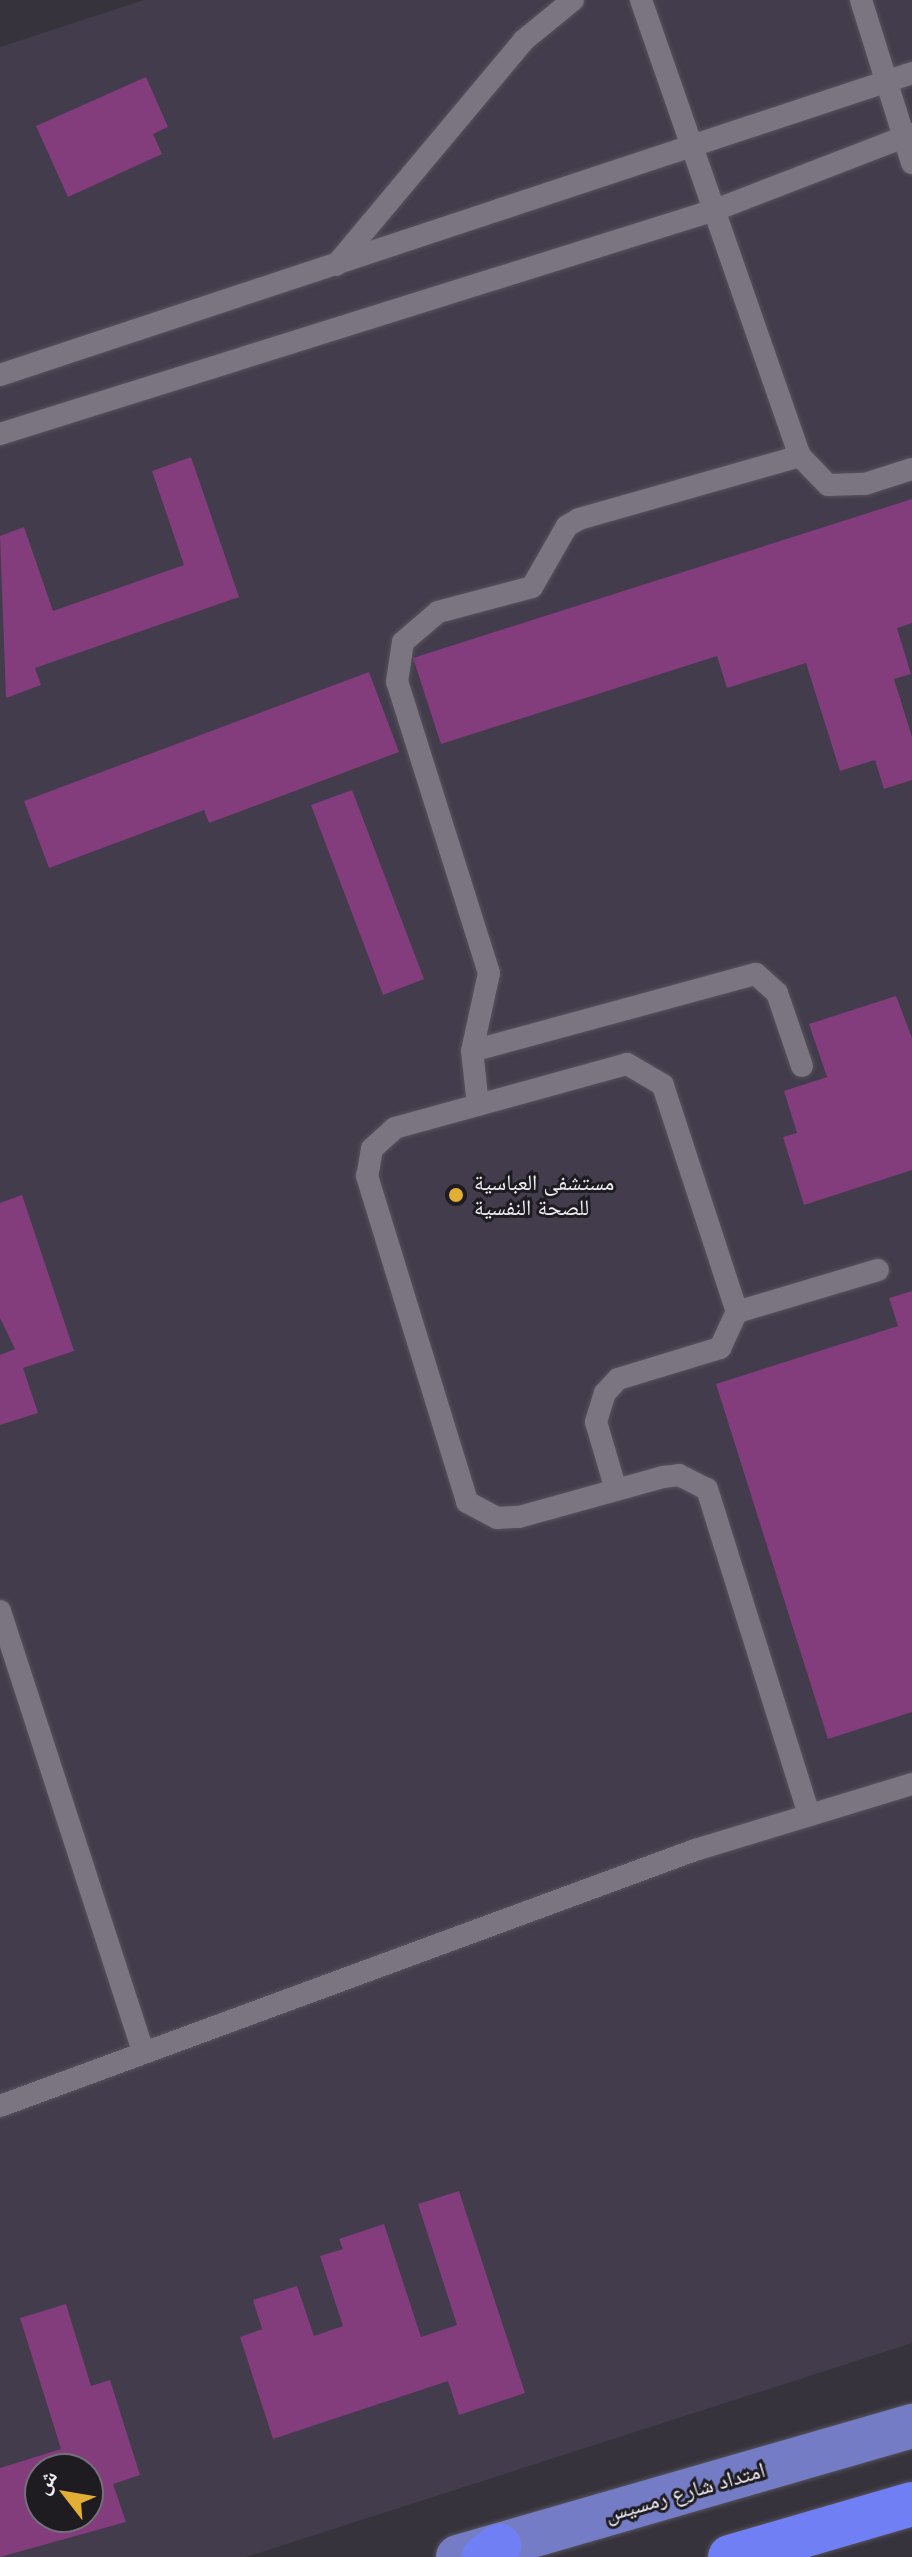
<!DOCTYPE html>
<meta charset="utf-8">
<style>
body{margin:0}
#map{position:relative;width:912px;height:2557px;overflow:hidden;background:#37333d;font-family:Inter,"Noto Naskh Arabic",sans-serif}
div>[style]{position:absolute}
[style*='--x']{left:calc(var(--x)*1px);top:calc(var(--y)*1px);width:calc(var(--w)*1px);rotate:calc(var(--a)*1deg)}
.built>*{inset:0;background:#423c4c}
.building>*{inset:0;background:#833c7c}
.roads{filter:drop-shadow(0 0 2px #56525b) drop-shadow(0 0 2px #56525b)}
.lane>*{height:22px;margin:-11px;padding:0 11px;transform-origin:11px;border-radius:11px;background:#7a7581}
.primary>*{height:44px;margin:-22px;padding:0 22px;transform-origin:22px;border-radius:22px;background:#747cc6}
.highway>*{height:44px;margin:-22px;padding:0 22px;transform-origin:22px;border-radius:22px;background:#7080f4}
.dots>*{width:22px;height:22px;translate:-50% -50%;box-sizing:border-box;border:4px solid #1e1c21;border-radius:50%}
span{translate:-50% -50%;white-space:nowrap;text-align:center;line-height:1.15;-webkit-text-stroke:6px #1e1c21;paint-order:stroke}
.poi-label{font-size:22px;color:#f2f0f7}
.left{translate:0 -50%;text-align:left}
.street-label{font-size:22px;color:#f2f0f7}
.north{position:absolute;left:24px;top:2453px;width:80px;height:80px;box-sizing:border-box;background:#1e1c21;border:2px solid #737177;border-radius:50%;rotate:301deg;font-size:22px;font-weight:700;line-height:32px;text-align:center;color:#f2f0f7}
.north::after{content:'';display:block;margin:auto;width:28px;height:36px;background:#e2af34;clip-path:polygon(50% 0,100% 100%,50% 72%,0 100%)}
</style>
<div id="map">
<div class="built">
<i style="clip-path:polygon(evenodd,144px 0,912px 0,912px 2343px,246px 2557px,0 2557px,0 47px,144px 0,40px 2469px,88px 2469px,88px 2517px,40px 2517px,40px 2469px)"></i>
</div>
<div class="building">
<i style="clip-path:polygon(146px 77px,168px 127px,153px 134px,162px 154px,68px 197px,36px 126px)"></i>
<i style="clip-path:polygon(191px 457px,239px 597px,35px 668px,41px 685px,6px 698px,0 536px,24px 527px,53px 611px,184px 565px,152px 471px)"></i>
<i style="clip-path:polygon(912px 499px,912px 623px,897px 628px,911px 674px,894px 679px,912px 737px,912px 780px,884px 789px,875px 760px,840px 771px,806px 663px,727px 688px,717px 656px,441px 744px,413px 658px)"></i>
<i style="clip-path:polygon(369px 672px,399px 752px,209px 823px,204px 810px,49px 868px,24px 801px)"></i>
<i style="clip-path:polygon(352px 790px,424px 979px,383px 995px,311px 805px)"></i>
<i style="clip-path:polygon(896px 996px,912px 1038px,912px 1170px,804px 1205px,783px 1137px,797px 1133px,784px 1091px,827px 1077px,809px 1024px)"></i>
<i style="clip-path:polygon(22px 1195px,74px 1351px,23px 1368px,38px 1413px,0 1425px,0 1355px,15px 1349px,0 1318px,0 1203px)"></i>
<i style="clip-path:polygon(912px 1291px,912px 1712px,828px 1739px,716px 1384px,898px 1326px,889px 1298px)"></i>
<i style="clip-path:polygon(459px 2191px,525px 2393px,459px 2415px,448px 2381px,273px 2439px,240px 2337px,262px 2329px,253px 2300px,297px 2286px,314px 2336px,343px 2326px,320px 2256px,343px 2249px,339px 2239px,384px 2224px,421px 2337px,457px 2325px,418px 2204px)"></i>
<i style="clip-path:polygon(evenodd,66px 2304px,91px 2386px,110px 2380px,140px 2475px,113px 2484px,126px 2522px,0 2557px,0 2468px,61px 2449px,20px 2318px,66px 2304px,40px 2469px,88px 2469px,88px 2517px,40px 2517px,40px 2469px)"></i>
</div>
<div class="roads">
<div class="lane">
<i style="--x:641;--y:0;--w:483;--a:70.8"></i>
<i style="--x:800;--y:456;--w:40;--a:46"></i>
<i style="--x:828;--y:485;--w:37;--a:-2"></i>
<i style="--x:865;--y:484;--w:49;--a:-17.7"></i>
<i style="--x:861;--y:0;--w:171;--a:72.6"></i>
<i style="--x:336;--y:265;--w:293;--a:-50.1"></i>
<i style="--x:524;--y:40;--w:63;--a:-39.2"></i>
<i style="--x:0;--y:375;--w:961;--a:-18.32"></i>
<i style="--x:0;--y:434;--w:749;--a:-17.4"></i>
<i style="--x:715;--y:210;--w:211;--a:-21.1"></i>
<i style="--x:472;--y:1051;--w:294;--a:-15.2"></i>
<i style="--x:756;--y:974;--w:28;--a:42"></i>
<i style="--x:777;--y:993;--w:77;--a:71.1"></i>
<i style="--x:478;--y:1105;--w:54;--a:-96.3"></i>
<i style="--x:472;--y:1051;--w:80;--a:-77.7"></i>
<i style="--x:489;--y:973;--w:305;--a:-107.5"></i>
<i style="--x:397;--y:682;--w:40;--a:-81.5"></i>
<i style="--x:403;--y:642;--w:46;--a:-40.6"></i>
<i style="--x:438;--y:612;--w:97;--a:-14.9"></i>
<i style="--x:532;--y:587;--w:70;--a:-60.2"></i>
<i style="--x:567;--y:526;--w:14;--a:-30"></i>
<i style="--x:579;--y:519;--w:230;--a:-15.9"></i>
<i style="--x:737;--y:1312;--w:147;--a:-16.6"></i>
<i style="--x:616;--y:1490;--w:71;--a:-106.4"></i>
<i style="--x:596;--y:1422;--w:30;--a:-73"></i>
<i style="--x:605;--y:1393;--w:19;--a:-47"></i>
<i style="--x:618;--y:1379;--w:107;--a:-16.9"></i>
<i style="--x:720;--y:1348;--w:40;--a:-65"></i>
<i style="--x:737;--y:1312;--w:239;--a:-108.1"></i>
<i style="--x:663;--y:1085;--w:42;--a:-149.7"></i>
<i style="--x:627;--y:1064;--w:241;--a:164.6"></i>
<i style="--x:395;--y:1128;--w:31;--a:138"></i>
<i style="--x:372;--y:1149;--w:27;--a:100"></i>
<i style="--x:367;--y:1176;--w:341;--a:72.9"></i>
<i style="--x:467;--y:1502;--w:34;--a:28"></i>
<i style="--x:497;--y:1518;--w:22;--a:-3"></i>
<i style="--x:519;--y:1517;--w:149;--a:-15.5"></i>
<i style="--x:663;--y:1477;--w:16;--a:-7"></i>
<i style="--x:679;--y:1475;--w:31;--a:27"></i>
<i style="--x:707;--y:1489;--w:341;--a:72.6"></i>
<i style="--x:0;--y:1611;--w:463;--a:72"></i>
<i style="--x:0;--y:2106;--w:741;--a:-20.22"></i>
<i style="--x:695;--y:1850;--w:227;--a:-16.9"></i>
</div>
<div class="primary">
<i style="--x:458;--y:2557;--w:473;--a:-16.1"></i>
</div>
<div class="highway">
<i style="--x:484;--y:2557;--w:19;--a:-36"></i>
<i style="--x:730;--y:2557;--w:190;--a:-16.2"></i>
</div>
</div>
<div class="dots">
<i style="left:456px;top:1195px;background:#e2af34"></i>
</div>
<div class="poi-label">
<span class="left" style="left:474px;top:1195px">مستشفى العباسية<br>للصحة النفسية</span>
</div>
<div class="street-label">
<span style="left:685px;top:2492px;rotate:-16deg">امتداد شارع رمسيس</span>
</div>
<div class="north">ش</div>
</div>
